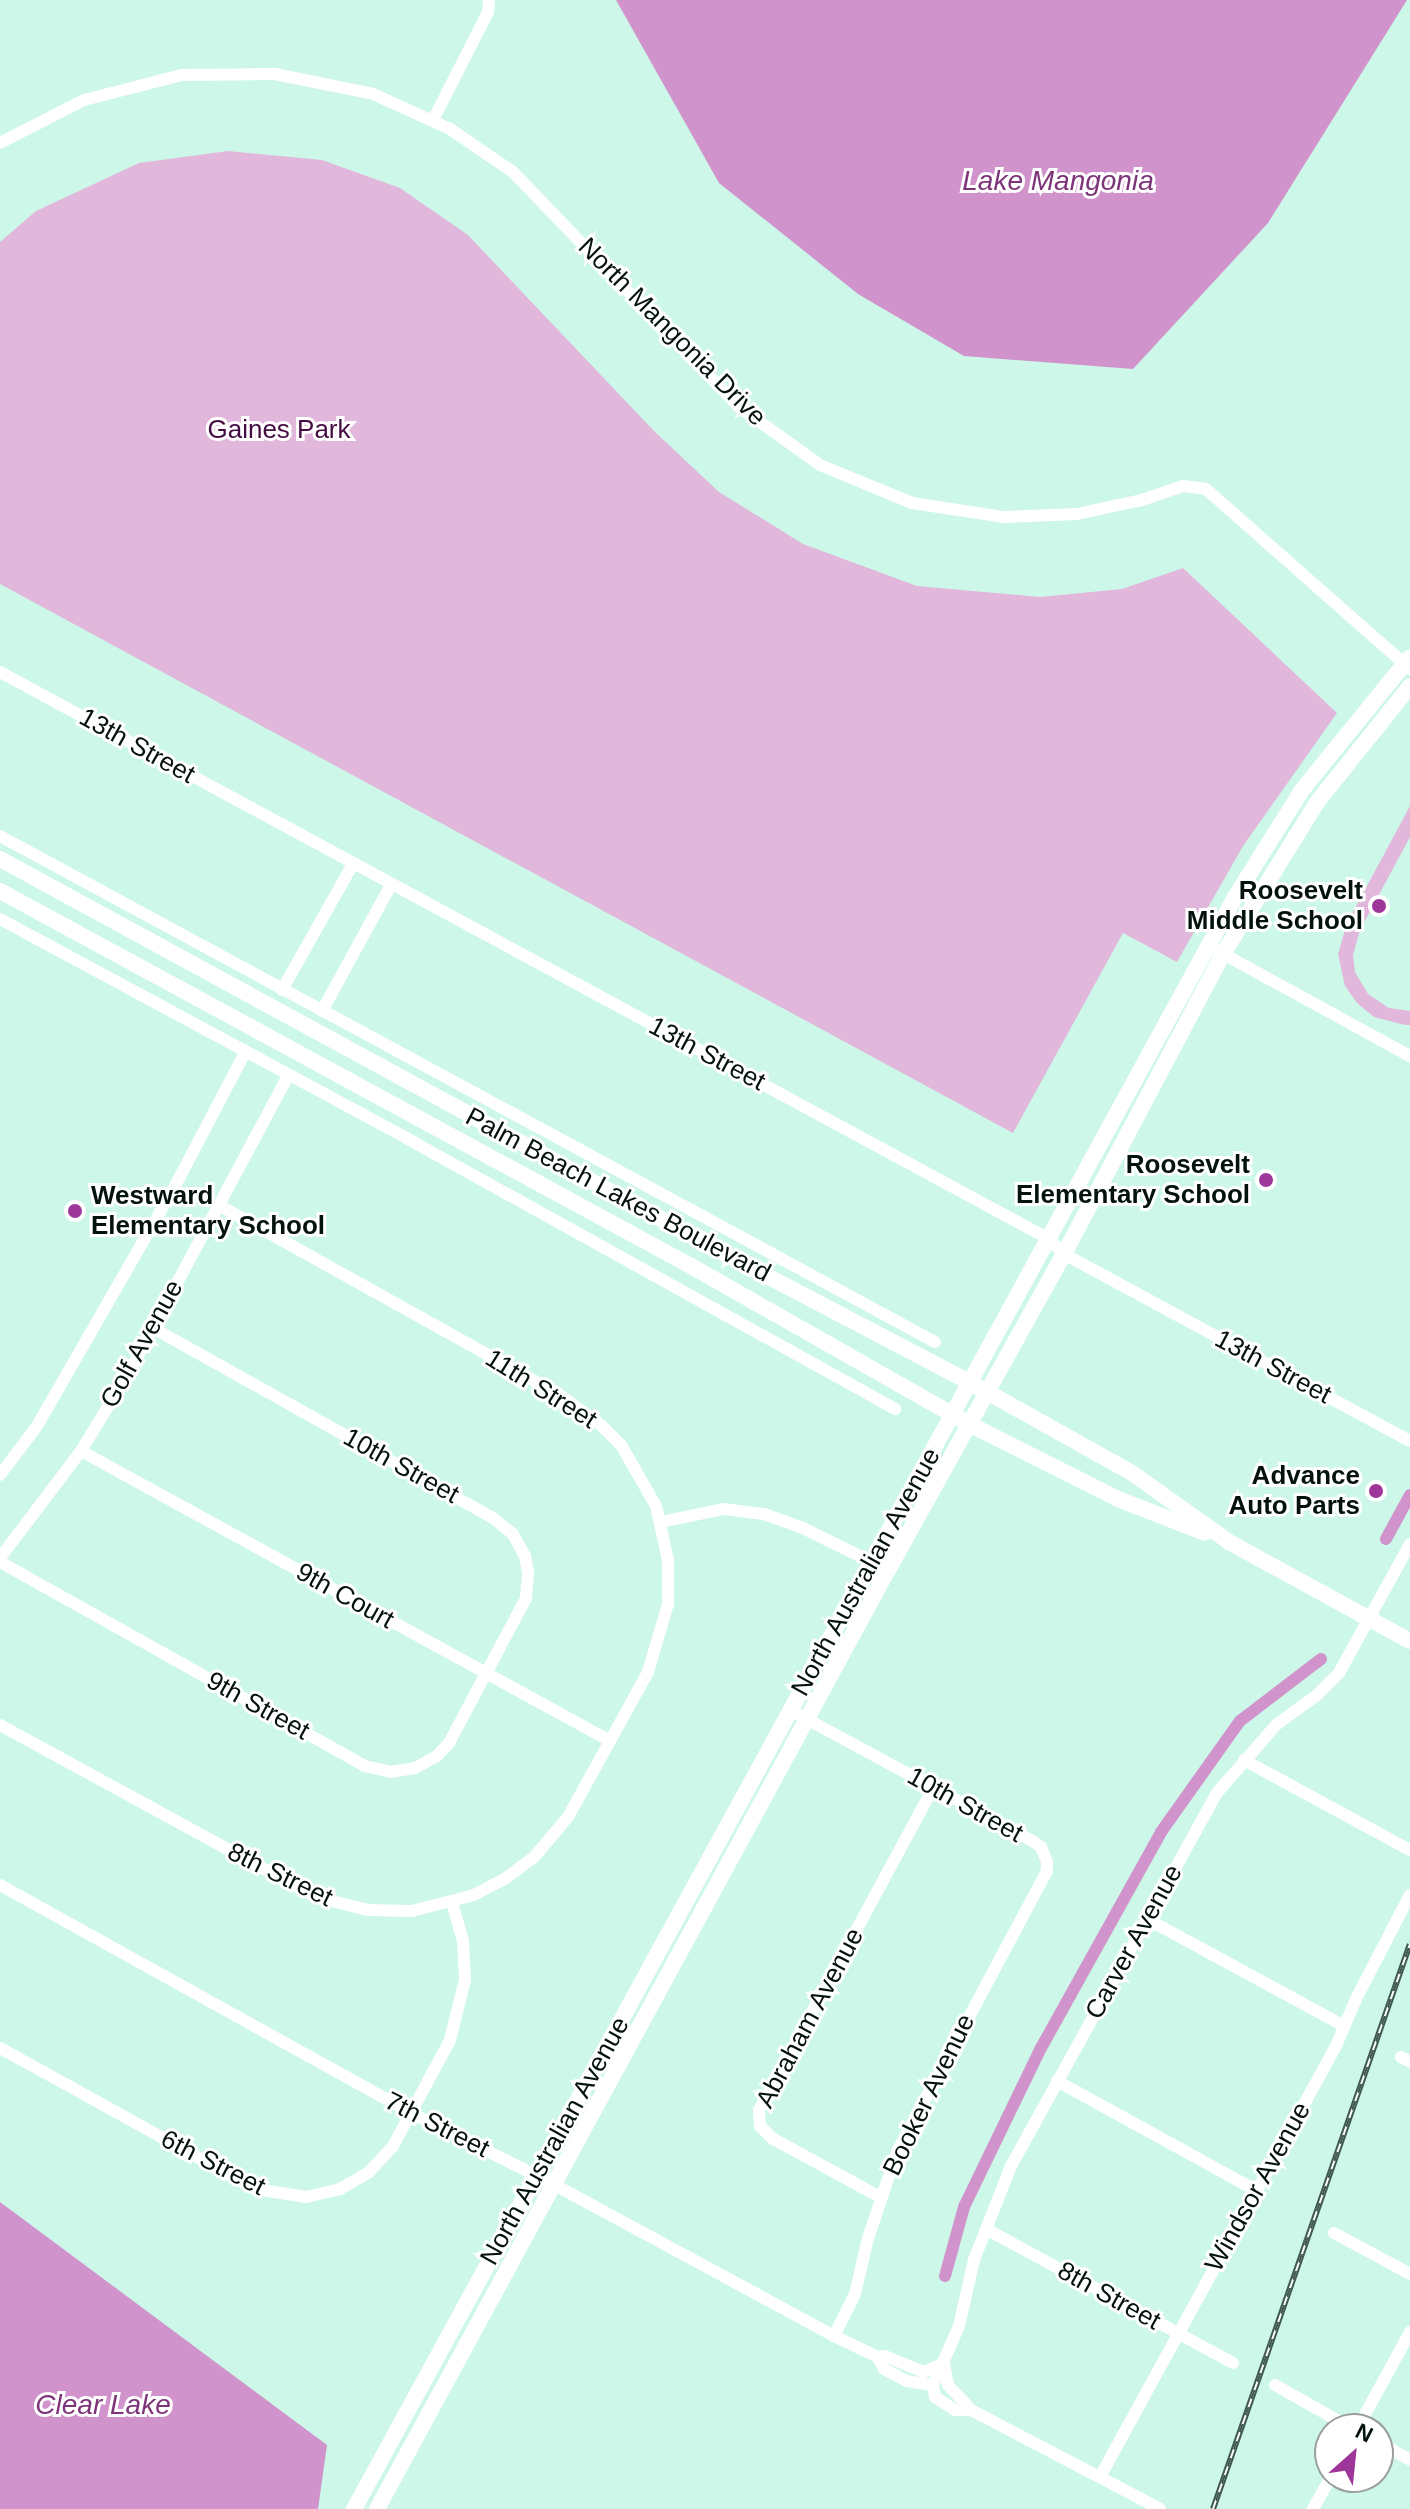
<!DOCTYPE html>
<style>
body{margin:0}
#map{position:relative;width:1410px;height:2509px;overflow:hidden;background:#cdf7e8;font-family:Arial,sans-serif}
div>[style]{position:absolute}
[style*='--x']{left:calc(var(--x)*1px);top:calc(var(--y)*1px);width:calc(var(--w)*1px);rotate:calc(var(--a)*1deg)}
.green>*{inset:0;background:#e1b8dc}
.water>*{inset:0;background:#d193cb}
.canal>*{height:12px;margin:-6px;padding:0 6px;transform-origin:6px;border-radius:6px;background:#d193cb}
.minor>*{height:12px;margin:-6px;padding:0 6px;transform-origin:6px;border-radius:6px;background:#fff}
.major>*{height:16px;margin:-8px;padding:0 8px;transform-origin:8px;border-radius:8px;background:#fff}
.rail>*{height:6px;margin-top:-3px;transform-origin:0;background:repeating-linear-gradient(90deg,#fff 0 9px,#415850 0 18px);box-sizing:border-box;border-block:2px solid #415850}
.dots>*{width:22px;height:22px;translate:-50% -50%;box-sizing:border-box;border:4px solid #fff;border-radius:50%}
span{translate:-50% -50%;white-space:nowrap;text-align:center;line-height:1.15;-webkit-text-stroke:6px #fff;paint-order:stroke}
.street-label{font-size:26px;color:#04120e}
.park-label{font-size:26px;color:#440c42}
.poi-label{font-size:26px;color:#04120e;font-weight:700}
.right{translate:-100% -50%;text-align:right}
.left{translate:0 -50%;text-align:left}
.water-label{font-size:28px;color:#7d3478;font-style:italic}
.north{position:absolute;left:1314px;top:2413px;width:80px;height:80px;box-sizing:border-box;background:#fff;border:2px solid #9ba09f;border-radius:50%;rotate:27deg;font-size:22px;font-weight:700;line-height:32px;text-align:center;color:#04120e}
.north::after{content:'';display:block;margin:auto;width:28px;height:36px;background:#9e3598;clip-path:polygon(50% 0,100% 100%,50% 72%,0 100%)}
</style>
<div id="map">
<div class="green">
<i style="clip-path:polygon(228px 151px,322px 160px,400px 188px,468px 235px,654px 431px,719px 492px,803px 544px,917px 586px,1040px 597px,1122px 589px,1183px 568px,1337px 713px,1243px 846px,1177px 962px,1123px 933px,1013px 1133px,0 584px,0 242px,36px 211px,139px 163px)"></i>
<i style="clip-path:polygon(1410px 806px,1410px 837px,1360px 930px,1353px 955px,1355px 972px,1368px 994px,1389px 1008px,1410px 1011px,1410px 1025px,1405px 1025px,1374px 1017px,1357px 1003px,1345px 986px,1338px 954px,1347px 923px)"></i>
</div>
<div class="water">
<i style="clip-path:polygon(616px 0,1407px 0,1268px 223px,1133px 369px,964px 356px,858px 294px,719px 183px)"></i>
<i style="clip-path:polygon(0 2202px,327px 2445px,318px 2509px,0 2509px)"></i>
</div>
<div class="canal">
<i style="--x:1386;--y:1539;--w:50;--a:-61.4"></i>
<i style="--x:945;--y:2276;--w:72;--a:-74.6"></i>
<i style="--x:964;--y:2207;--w:177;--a:-64.2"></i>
<i style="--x:1041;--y:2048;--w:247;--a:-60.9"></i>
<i style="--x:1161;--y:1832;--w:136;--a:-54.6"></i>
<i style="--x:1240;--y:1721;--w:102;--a:-37.4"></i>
</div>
<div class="minor">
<i style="--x:433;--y:120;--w:121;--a:-63"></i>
<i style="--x:488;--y:12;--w:12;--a:-85"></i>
<i style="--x:0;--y:143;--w:94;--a:-27.1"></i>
<i style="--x:84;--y:100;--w:101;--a:-14.3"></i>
<i style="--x:182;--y:75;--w:93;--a:-0.6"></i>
<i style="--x:275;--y:74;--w:100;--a:11.5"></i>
<i style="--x:373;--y:94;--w:85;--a:24.4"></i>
<i style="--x:450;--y:129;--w:76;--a:34.3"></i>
<i style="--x:513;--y:172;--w:326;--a:46.1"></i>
<i style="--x:739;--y:407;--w:100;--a:35.6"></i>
<i style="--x:820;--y:465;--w:100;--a:22.4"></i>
<i style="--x:912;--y:503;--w:92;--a:8.7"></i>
<i style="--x:1003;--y:517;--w:74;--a:-2.3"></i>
<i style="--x:1077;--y:514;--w:66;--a:-12.2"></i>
<i style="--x:1142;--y:500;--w:43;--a:-18.9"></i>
<i style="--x:1183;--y:486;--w:23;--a:7"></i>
<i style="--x:1206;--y:489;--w:272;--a:41.4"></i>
<i style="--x:0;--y:672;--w:1192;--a:28.39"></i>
<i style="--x:1049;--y:1239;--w:21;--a:45"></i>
<i style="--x:1064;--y:1254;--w:393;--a:28.4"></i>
<i style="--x:0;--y:836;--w:1063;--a:28.42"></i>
<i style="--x:0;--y:919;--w:464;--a:28.3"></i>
<i style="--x:408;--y:1139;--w:557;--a:29"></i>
<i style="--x:1218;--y:951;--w:219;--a:28.7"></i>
<i style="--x:282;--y:990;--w:145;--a:-60.6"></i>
<i style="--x:322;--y:1011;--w:144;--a:-61.3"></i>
<i style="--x:81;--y:1451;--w:603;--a:28.73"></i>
<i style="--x:0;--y:1475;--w:61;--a:-52.9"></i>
<i style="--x:37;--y:1426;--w:275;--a:-60.1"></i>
<i style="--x:174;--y:1188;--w:153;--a:-62.3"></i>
<i style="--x:661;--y:1522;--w:63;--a:-11.8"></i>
<i style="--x:723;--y:1509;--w:41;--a:7"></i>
<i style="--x:764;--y:1514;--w:41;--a:19.7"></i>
<i style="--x:803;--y:1528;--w:95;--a:26.3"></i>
<i style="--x:0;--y:1558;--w:134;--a:-52.9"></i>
<i style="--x:81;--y:1451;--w:98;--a:-58.7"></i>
<i style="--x:132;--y:1367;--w:330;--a:-61.8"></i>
<i style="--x:0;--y:1562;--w:418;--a:29.2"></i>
<i style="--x:365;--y:1766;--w:26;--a:13"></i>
<i style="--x:390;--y:1772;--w:25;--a:-9"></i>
<i style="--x:415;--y:1768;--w:25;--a:-29"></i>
<i style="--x:437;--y:1756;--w:18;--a:-47"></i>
<i style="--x:449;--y:1743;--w:164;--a:-62"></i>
<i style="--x:526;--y:1598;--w:25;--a:-85"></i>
<i style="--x:528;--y:1573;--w:17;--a:-100"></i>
<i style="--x:525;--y:1556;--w:25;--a:-119"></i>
<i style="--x:513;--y:1534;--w:26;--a:-141"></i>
<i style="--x:493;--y:1518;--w:389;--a:-150.8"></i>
<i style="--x:790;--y:1710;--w:277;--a:28.4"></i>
<i style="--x:1034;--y:1842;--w:9;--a:36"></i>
<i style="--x:1041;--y:1847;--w:16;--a:68"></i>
<i style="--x:1047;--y:1862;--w:9;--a:90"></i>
<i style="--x:1047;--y:1871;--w:319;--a:118.1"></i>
<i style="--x:897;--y:2152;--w:91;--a:108.6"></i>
<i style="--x:868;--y:2238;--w:57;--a:103.1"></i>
<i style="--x:855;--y:2294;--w:47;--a:116.6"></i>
<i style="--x:0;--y:1725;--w:360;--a:28.6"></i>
<i style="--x:316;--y:1897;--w:54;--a:14"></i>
<i style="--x:368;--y:1910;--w:44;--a:1.3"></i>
<i style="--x:412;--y:1911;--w:64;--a:-14.5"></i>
<i style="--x:474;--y:1895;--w:36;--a:-28"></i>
<i style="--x:506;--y:1878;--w:35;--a:-37"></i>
<i style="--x:534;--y:1857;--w:52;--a:-49.6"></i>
<i style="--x:568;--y:1817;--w:166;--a:-61.1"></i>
<i style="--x:648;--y:1672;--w:71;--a:-73.6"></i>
<i style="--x:668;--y:1604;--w:44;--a:-90"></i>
<i style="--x:668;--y:1560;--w:55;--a:-102.5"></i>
<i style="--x:656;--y:1506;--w:70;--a:-119.8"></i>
<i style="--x:621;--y:1445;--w:27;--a:-135"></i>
<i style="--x:602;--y:1426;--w:52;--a:-143.6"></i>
<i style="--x:560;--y:1395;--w:390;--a:-150.9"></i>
<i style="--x:1244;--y:1760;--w:189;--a:28.5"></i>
<i style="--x:0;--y:1885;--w:470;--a:29"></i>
<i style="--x:411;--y:2113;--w:159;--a:26.6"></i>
<i style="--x:553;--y:2184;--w:319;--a:28.4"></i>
<i style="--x:834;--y:2336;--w:49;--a:25.5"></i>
<i style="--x:878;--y:2357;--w:7;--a:-8"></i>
<i style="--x:885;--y:2356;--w:42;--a:22.3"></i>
<i style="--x:924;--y:2372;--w:22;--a:-24"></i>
<i style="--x:944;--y:2363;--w:22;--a:80"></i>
<i style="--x:948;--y:2385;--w:34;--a:47"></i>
<i style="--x:971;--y:2410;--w:213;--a:27.6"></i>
<i style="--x:1147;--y:1919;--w:224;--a:28.5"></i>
<i style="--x:0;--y:2048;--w:291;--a:28.9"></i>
<i style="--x:255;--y:2189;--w:52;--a:8.9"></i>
<i style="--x:306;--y:2197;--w:35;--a:-13"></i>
<i style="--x:340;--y:2189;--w:34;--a:-30"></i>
<i style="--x:369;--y:2172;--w:35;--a:-47"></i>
<i style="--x:393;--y:2146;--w:120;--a:-61.7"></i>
<i style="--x:450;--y:2040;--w:62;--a:-76"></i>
<i style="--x:465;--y:1980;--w:39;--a:-93"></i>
<i style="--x:463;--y:1941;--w:40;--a:-106"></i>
<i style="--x:1401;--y:2057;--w:10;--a:29"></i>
<i style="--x:1057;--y:2081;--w:226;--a:28.8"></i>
<i style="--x:880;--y:2197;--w:123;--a:-151.4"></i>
<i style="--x:772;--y:2138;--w:17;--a:-135"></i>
<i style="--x:760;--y:2126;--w:16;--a:-94"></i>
<i style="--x:759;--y:2110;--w:366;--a:-61.6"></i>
<i style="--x:986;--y:2229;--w:281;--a:28.5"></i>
<i style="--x:1334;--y:2233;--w:86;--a:28.3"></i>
<i style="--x:878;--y:2357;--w:13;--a:63"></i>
<i style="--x:884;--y:2369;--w:26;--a:28"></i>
<i style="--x:907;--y:2381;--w:26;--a:9"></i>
<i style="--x:933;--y:2385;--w:64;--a:-66.2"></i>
<i style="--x:959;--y:2326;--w:68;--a:-77.2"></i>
<i style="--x:974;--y:2260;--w:101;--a:-68.5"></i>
<i style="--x:1011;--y:2166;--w:425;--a:-61.1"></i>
<i style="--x:1216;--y:1794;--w:91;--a:-49"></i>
<i style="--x:1276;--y:1725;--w:51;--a:-36.2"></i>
<i style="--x:1317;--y:1695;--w:31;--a:-45"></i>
<i style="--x:1339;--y:1673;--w:147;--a:-61.2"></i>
<i style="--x:933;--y:2385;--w:12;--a:81"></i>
<i style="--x:935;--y:2397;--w:24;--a:33"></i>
<i style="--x:955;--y:2410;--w:16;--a:0"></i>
<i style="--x:1275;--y:2385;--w:90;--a:29.4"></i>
<i style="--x:1357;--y:2429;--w:111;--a:-61.3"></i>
<i style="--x:1378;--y:2442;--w:37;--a:29"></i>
<i style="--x:1100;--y:2477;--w:491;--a:-61.3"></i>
<i style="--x:1336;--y:2046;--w:51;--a:-66.9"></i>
<i style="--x:1356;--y:1999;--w:117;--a:-62.6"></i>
<i style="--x:1313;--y:2509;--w:37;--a:-61"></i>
</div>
<div class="major">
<i style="--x:0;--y:859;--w:830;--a:28.57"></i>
<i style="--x:729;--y:1256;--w:273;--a:27.7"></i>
<i style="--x:971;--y:1383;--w:184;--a:29.2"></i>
<i style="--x:1132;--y:1473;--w:119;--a:35.4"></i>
<i style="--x:1229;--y:1542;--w:206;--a:28.7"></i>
<i style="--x:0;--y:891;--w:786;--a:28.49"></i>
<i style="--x:691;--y:1266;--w:322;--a:29.6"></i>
<i style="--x:971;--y:1425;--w:165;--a:26.7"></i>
<i style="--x:1118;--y:1499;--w:93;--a:21.3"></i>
<i style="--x:354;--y:2509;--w:1837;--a:-61.34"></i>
<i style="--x:1235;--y:897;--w:126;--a:-57.9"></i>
<i style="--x:1302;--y:790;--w:171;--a:-50.9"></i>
<i style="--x:377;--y:2509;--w:1069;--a:-61.45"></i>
<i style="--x:888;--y:1570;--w:362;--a:-60.9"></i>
<i style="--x:1064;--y:1254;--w:340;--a:-62.1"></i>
<i style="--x:1223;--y:954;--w:180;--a:-58.2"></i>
<i style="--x:1318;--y:801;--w:147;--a:-51.3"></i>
</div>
<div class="rail">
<i style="--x:1213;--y:2509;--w:598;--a:-70.78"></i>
</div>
<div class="dots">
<i style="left:1379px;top:906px;background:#9e3598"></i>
<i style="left:1266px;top:1180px;background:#9e3598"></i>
<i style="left:75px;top:1211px;background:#9e3598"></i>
<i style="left:1376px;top:1491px;background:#9e3598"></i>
</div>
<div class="street-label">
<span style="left:672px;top:332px;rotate:45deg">North Mangonia Drive</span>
<span style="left:137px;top:746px;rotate:29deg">13th Street</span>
<span style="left:707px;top:1054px;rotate:28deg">13th Street</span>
<span style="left:618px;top:1195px;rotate:28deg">Palm Beach Lakes Boulevard</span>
<span style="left:142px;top:1344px;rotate:-61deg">Golf Avenue</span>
<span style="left:1273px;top:1367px;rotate:28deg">13th Street</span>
<span style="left:541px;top:1389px;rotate:32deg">11th Street</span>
<span style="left:401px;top:1466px;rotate:29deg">10th Street</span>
<span style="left:866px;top:1572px;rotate:-61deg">North Australian Avenue</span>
<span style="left:345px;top:1596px;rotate:29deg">9th Court</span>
<span style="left:258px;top:1706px;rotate:29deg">9th Street</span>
<span style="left:965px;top:1805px;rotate:29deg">10th Street</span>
<span style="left:280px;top:1875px;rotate:26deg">8th Street</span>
<span style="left:1134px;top:1942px;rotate:-61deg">Carver Avenue</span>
<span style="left:810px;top:2018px;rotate:-62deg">Abraham Avenue</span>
<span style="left:929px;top:2095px;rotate:-64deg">Booker Avenue</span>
<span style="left:437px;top:2125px;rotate:27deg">7th Street</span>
<span style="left:555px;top:2141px;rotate:-61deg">North Australian Avenue</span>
<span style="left:213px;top:2163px;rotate:27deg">6th Street</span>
<span style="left:1258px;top:2187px;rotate:-61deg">Windsor Avenue</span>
<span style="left:1109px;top:2296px;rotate:29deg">8th Street</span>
</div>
<div class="park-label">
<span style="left:279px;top:430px">Gaines Park</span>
</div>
<div class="poi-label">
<span class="right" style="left:1363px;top:906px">Roosevelt<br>Middle School</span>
<span class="right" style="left:1250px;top:1180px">Roosevelt<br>Elementary School</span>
<span class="left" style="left:91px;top:1211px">Westward<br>Elementary School</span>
<span class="right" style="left:1360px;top:1491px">Advance<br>Auto Parts</span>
</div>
<div class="water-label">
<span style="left:1058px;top:181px">Lake Mangonia</span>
<span style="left:103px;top:2405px">Clear Lake</span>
</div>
<div class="north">N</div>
</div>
